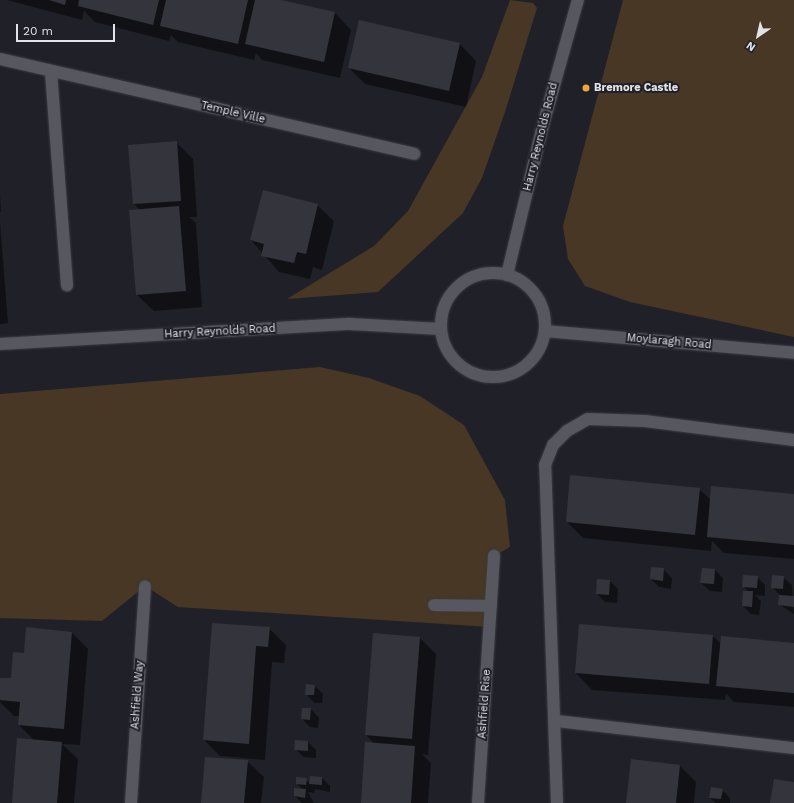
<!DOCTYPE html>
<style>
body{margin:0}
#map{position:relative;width:794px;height:803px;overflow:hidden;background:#202128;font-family:"Work Sans",sans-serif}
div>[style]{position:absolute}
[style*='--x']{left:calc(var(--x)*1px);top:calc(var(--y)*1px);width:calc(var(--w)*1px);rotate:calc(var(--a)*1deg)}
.green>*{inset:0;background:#473724}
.shadow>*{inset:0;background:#0007}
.building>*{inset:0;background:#34353c}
.roads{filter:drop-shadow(0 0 1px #3a3b40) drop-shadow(0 0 1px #3a3b40)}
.minor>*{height:12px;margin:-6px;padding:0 6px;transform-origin:6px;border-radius:6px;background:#56575f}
.minor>.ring{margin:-6px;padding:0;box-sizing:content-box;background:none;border:12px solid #56575f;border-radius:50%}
.dots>*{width:11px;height:11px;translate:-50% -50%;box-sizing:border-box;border:2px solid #202128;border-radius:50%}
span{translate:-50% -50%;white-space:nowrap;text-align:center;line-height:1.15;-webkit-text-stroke:4px #202128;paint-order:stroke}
.poi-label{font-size:11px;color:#e2e3e8;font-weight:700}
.left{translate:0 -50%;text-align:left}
.street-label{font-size:11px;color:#e2e3e8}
.north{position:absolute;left:738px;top:16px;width:40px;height:40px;-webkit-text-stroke:3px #202128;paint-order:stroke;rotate:214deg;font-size:11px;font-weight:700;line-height:16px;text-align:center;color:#e2e3e8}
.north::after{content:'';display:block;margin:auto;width:14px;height:18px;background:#e2e3e8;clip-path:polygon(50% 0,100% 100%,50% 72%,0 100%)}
.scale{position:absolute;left:16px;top:24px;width:99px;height:18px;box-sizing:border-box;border:2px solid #e2e3e8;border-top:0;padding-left:5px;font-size:12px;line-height:14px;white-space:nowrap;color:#e2e3e8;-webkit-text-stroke:3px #202128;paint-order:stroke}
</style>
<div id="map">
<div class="green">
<i style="clip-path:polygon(510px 0,533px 3px,537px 8px,505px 112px,482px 178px,463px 213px,378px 292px,287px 299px,374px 246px,408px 211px,482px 77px)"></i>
<i style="clip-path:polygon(623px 0,794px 0,794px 337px,630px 302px,585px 286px,568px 259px,563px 226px)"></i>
<i style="clip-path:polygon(320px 367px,369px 378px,420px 396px,464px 425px,505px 500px,510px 547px,494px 556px,490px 627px,178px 607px,145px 586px,102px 621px,0 618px,0 394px)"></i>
</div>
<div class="shadow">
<i style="clip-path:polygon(7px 0,277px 0,335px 13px,351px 30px,340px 78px,262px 60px,256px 53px,254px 60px,178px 42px,171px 35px,169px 41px,95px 22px,84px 11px,82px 20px)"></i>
<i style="clip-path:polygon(360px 21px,460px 44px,476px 61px,466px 107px,365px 84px,349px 68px)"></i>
<i style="clip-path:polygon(176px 142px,193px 159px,197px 217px,189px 217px,196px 223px,202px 307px,154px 311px,137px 295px,140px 210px,134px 204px,129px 146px)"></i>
<i style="clip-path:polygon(0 194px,1px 212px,0 212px)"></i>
<i style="clip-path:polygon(317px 205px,334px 221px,322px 270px,313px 267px,310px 279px,279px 272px,251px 240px)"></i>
<i style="clip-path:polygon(0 222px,8px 323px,0 324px)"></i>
<i style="clip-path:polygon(699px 489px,711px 500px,794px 495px,794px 559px,724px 553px,712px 541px,711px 551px,583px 538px,567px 522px)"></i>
<i style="clip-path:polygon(663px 569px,672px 578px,671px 589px,659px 587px,651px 579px)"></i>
<i style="clip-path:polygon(715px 570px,723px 578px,722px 592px,710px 591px,701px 583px)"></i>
<i style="clip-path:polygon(757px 577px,765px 585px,765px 596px,755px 595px,761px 601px,759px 615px,751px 614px,743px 606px,749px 592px,743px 586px)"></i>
<i style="clip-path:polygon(783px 577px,792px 585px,794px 614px,780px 605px,780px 595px,772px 587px)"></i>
<i style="clip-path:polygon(610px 581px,618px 589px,617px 603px,605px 602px,597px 594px)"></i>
<i style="clip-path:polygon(213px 624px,269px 628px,286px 645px,284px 663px,272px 662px,265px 760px,220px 756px,204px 740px)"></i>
<i style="clip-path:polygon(580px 625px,713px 636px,721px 644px,794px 644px,794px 707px,734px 702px,726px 694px,725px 700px,592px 690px,576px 673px)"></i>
<i style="clip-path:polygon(72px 633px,88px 649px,80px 745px,62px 744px,78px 759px,74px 803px,13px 803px,34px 740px,19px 725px,19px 716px,14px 716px,0 702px,0 679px,12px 679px,24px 654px)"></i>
<i style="clip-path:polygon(420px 638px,436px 654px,428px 755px,422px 754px,431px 763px,428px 803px,362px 803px,375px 744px,366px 735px)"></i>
<i style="clip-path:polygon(315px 686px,323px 694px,322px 703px,314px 703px,306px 694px)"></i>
<i style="clip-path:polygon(302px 709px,311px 709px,319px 718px,318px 728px,310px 727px,302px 719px)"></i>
<i style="clip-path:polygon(308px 742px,316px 750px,316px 758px,304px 757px,295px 749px)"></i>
<i style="clip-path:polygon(632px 760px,680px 766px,696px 782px,694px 803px,627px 803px)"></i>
<i style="clip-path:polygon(247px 761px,264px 777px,261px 803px,202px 803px)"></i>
<i style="clip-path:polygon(297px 778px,310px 782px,322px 778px,330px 786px,330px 792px,315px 789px,314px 793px,308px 792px,314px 803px,302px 803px,295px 796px,302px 789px,297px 784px)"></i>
<i style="clip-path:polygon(722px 790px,730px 798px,730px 803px,716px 803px,710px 798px)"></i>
</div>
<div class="building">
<i style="clip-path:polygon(49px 0,66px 0,65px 5px)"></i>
<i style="clip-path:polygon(79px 0,159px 0,153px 25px,78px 6px)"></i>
<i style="clip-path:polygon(166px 0,248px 0,238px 44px,160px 26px)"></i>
<i style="clip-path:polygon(255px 0,281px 0,335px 12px,324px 62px,245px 44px)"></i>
<i style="clip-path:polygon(359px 20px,460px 43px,449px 91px,348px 68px)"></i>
<i style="clip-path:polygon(177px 141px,181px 201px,133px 204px,128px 145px)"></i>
<i style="clip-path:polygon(263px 190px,318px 204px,306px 254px,297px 252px,294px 263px,261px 256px,264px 244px,250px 240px)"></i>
<i style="clip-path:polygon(179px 206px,186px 291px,136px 295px,129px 210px)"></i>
<i style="clip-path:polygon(570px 475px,700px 488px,695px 535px,566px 522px)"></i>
<i style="clip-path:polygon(711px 486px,794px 494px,794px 545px,707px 537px)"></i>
<i style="clip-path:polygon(651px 567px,664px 568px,663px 581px,650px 579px)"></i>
<i style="clip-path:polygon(702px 568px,715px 569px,714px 584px,700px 583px)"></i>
<i style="clip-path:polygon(743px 575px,758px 576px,757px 588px,742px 587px)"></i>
<i style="clip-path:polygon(772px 575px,784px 576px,783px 589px,771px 588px)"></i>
<i style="clip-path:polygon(597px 579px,610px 580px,609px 595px,596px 594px)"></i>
<i style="clip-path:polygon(743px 591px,753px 591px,752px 607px,742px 606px)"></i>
<i style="clip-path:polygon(779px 595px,794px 596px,794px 607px,778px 605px)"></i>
<i style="clip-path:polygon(212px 623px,270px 627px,268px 647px,256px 646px,249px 744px,203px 740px)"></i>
<i style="clip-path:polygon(579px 624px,713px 635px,709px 684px,575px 673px)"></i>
<i style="clip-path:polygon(26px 627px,72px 632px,64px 729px,18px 725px,20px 702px,0 700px,0 678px,11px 678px,13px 652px,24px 653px)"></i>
<i style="clip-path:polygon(373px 633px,420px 637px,412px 739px,365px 735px)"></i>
<i style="clip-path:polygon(721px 636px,794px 643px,794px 693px,716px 686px)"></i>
<i style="clip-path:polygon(306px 684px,315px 685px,314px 695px,305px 695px)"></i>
<i style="clip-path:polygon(302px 708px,311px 708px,310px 720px,301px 719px)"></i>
<i style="clip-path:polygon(17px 738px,62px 742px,57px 803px,12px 803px)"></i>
<i style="clip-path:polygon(295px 740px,308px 741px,308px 751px,294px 750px)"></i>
<i style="clip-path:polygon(365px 742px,415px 746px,411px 803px,361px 803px)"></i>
<i style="clip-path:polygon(205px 757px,248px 760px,244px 803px,201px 803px)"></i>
<i style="clip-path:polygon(631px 759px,680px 765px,676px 803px,626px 803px)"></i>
<i style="clip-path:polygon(310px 776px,322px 777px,322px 785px,309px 784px)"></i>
<i style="clip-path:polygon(296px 777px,307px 778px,306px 785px,296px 784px)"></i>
<i style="clip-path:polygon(774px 779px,794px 782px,794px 803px,770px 803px)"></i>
<i style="clip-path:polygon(711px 787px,723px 789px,721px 799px,709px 798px)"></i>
<i style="clip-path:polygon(294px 788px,306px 789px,305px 798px,294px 796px)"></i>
</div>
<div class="roads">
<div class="minor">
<i style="--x:0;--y:59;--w:425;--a:12.9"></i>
<i style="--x:51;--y:72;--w:214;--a:85.7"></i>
<i class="ring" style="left:441px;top:273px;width:92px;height:92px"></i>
<i style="--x:507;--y:275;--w:154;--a:-76.5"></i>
<i style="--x:543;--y:125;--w:130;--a:-74.4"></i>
<i style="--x:545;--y:331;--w:250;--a:5"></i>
<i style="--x:0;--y:344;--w:351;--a:-3.3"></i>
<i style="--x:350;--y:324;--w:91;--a:3.1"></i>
<i style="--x:434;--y:605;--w:57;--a:1"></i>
<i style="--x:556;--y:721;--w:240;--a:6.5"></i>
<i style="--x:131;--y:803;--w:217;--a:-86.3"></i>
<i style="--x:478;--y:803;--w:248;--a:-86.3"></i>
<i style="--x:557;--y:803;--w:338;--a:-92"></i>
<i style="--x:545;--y:465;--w:22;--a:-68"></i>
<i style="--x:553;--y:445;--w:20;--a:-45"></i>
<i style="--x:567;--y:431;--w:24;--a:-30"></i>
<i style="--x:588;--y:419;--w:57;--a:2"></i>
<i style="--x:645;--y:421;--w:150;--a:7.3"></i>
</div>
</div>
<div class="dots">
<i style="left:586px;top:88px;background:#f0a63f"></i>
</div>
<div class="poi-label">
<span class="left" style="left:594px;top:88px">Bremore Castle</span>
</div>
<div class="street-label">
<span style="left:233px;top:113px;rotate:13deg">Temple Ville</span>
<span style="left:541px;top:137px;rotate:-76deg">Harry Reynolds Road</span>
<span style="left:220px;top:332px;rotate:-3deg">Harry Reynolds Road</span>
<span style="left:669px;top:342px;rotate:5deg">Moylaragh Road</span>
<span style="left:138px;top:695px;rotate:-86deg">Ashfield Way</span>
<span style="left:485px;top:704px;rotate:-86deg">Ashfield Rise</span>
</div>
<div class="north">N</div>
<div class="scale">20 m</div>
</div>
